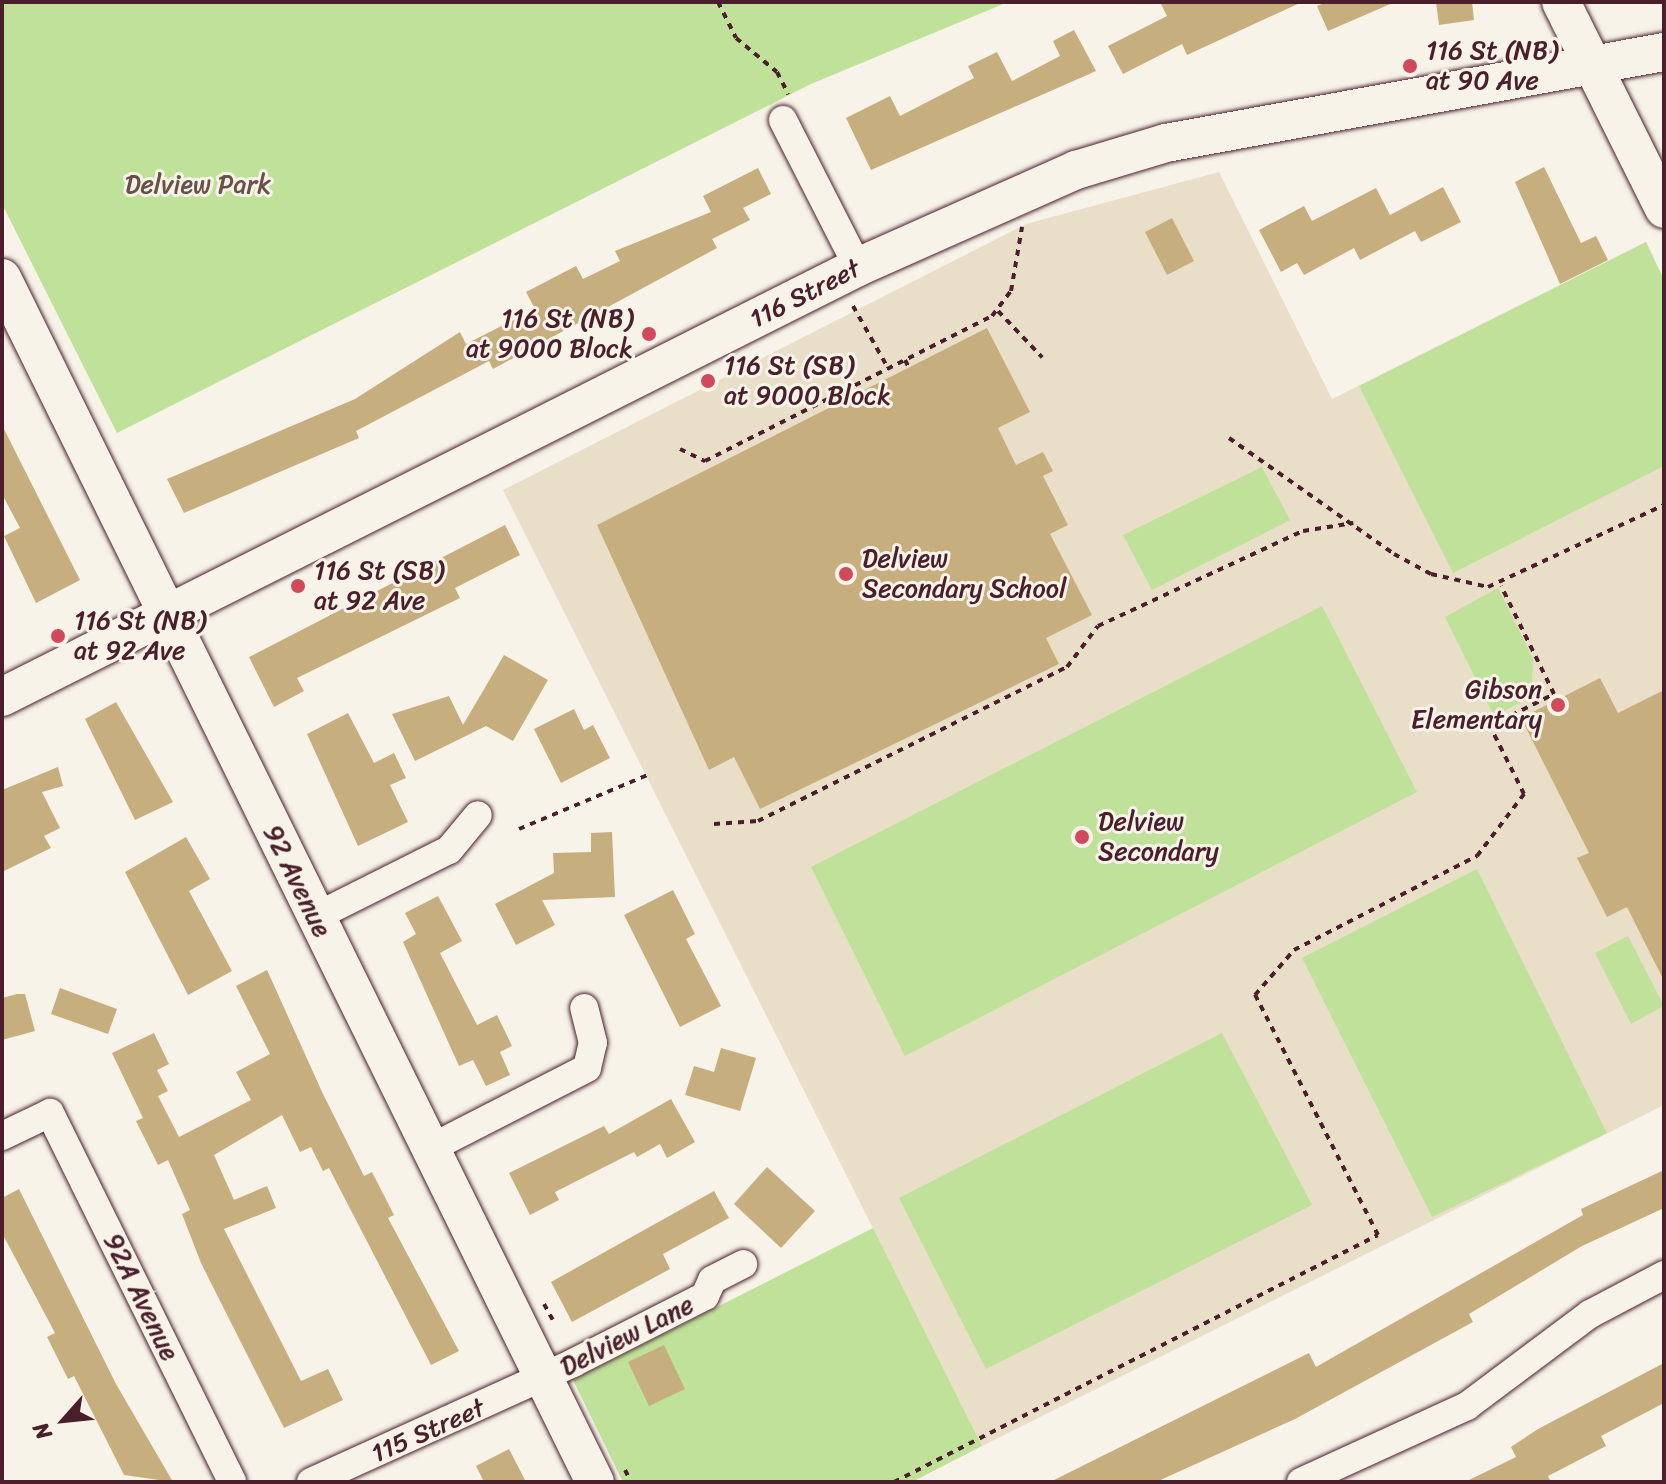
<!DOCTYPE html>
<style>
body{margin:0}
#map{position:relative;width:1666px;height:1484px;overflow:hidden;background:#f7f3e8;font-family:Sriracha,sans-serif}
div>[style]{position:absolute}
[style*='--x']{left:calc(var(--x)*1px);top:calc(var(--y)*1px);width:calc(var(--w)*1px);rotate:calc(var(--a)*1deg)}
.built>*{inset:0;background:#e9dec8}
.green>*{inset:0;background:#c0e19a}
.building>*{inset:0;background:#c7ae7e}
.path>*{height:4px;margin-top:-2px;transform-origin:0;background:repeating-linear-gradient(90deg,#4a1f2b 0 6px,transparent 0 12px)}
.roads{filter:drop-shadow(0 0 2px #4a1f2b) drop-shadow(0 0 2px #4a1f2b)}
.street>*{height:28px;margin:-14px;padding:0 14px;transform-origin:14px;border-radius:14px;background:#f7f3e8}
.secondary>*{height:38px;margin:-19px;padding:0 19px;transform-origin:19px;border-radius:19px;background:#f7f3e8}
.dots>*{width:22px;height:22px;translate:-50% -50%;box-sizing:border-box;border:4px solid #f7f3e8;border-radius:50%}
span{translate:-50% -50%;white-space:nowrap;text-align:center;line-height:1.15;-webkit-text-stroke:6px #f7f3e8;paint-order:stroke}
.poi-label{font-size:26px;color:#4a1f2b}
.left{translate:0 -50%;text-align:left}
.right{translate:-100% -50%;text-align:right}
.park-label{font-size:26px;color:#685047}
.street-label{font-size:26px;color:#4a1f2b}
.frame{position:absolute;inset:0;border:4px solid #4a1f2b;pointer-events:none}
.north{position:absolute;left:24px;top:1380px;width:80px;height:80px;-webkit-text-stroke:6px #f7f3e8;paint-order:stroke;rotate:243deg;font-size:22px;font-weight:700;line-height:32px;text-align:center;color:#4a1f2b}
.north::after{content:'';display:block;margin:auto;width:28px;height:36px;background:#4a1f2b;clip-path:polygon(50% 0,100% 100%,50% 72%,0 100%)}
</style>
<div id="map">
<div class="built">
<i style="clip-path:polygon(1219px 172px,1332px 399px,1646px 242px,1664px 280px,1664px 1105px,982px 1446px,503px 490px,1026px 224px)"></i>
</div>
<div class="green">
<i style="clip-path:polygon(2px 2px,1008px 2px,811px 84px,117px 433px,2px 204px)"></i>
<i style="clip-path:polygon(1646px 242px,1664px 280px,1664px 466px,1453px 573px,1359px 386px)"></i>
<i style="clip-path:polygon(1262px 467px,1290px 520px,1152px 590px,1123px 535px)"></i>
<i style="clip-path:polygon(1498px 588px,1533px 659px,1531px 697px,1494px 716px,1445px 617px)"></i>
<i style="clip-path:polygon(1322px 606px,1417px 792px,905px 1056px,811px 867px)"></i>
<i style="clip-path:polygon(1477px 869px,1607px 1133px,1432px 1217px,1302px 958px)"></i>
<i style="clip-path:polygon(1628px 936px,1664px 1006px,1631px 1024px,1595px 953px)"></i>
<i style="clip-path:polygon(1222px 1033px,1312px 1205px,986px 1369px,899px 1198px)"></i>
<i style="clip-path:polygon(873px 1228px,982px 1446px,912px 1482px,623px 1482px,573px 1380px)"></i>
</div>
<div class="building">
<i style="clip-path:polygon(1160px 2px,1302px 2px,1187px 55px,1182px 44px,1123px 74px,1108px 46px,1167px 16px)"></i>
<i style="clip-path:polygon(1327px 2px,1395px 2px,1328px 31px,1317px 6px)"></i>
<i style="clip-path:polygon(1436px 2px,1472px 2px,1474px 20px,1439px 25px)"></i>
<i style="clip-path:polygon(1074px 30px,1096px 71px,871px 170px,846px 118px,890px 96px,900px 116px,974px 78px,968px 66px,997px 52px,1012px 81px,1060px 56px,1053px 41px)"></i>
<i style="clip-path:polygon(1544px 167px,1581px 243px,1596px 236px,1608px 260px,1560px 284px,1515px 182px)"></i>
<i style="clip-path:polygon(758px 168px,771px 194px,743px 208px,750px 220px,712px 239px,717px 248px,493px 369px,489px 361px,356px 431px,359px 438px,184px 513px,167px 479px,355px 399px,460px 332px,466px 344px,535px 309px,526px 292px,576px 266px,583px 279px,620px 261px,615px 251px,711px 212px,703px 196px)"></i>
<i style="clip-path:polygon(1443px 187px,1461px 222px,1421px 242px,1415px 231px,1360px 260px,1354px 248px,1304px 275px,1297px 263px,1281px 272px,1259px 230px,1304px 206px,1312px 221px,1376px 188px,1390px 215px)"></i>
<i style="clip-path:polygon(1172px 218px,1194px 261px,1167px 275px,1145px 232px)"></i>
<i style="clip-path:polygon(987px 328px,1030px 412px,998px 428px,1016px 465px,1043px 452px,1053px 471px,1043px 476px,1068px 525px,1050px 534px,1092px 615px,1046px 638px,1059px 664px,760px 809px,734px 757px,709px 770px,597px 525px)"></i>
<i style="clip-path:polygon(2px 425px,80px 580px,36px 603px,4px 536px,20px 528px,2px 494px)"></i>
<i style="clip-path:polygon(505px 525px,520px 555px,455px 588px,460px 598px,297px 678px,304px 691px,274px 707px,249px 657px)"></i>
<i style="clip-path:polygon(504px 655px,548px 680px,513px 741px,486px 726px,415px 761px,392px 714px,449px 696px,463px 725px)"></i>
<i style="clip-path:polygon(1600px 678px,1618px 713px,1664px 690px,1664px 981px,1627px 907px,1607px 917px,1577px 858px,1589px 853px,1521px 718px)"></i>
<i style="clip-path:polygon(116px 702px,173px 802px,135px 820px,85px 719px)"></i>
<i style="clip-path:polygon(574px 709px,584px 730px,593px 725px,610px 758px,561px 783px,534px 729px)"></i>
<i style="clip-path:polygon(348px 713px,374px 763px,394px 753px,406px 778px,390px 785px,408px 822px,358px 846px,307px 734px)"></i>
<i style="clip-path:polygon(58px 767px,63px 786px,42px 792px,60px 828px,44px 836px,51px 848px,2px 872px,2px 790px)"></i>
<i style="clip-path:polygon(612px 832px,615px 897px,542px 900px,555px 925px,516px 945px,495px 904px,554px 873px,553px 853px,591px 852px,591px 833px)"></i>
<i style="clip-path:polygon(186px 837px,210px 879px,189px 891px,232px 971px,188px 995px,125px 872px)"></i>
<i style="clip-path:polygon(673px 890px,695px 934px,686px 939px,721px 1006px,680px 1027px,624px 915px)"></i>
<i style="clip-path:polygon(438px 896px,462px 941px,440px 953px,477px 1025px,497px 1015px,512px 1046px,500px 1052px,510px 1075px,486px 1086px,473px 1060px,459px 1066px,403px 942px,416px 934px,405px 913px)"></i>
<i style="clip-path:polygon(267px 970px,323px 1094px,364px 1176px,372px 1172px,394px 1215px,388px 1218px,459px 1351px,431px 1365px,329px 1168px,323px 1171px,311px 1147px,300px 1152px,282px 1115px,214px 1155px,234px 1200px,267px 1186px,276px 1208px,224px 1229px,301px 1381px,328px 1369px,343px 1400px,284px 1428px,201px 1263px,182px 1214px,190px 1210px,168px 1160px,158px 1165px,136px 1121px,143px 1118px,112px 1053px,154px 1033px,169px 1064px,157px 1070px,168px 1091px,158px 1096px,179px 1137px,251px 1100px,236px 1072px,270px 1054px,236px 986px)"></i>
<i style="clip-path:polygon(60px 988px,117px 1009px,108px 1034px,51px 1014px)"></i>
<i style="clip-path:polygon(17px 994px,25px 994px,35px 1031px,2px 1040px,2px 998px)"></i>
<i style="clip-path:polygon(721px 1048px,756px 1058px,740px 1111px,685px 1095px,694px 1066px,714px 1072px)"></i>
<i style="clip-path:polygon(671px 1099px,695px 1142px,667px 1158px,660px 1144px,637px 1157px,634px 1152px,555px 1192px,559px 1200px,530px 1215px,509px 1173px,604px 1126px,609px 1134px)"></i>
<i style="clip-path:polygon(767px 1167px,815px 1211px,781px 1248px,734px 1204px)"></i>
<i style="clip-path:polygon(1664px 1170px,1664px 1208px,1582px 1246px,1469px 1314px,1473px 1322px,1295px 1419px,1156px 1482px,1050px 1482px,1309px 1353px,1316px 1367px,1583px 1215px,1581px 1209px)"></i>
<i style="clip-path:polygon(19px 1189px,116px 1384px,173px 1482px,124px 1475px,74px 1376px,68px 1379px,47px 1337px,55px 1333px,2px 1233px,2px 1198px)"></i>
<i style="clip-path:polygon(714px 1191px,729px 1218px,663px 1254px,670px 1269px,572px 1322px,551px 1282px)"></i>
<i style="clip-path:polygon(664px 1345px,685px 1389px,649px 1406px,628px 1362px)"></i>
<i style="clip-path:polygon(1664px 1363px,1664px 1403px,1601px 1436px,1606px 1446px,1548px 1476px,1551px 1482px,1465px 1482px,1516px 1457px,1511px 1447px,1538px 1429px)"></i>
<i style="clip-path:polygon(509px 1449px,526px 1482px,484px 1482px,476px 1466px)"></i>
</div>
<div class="path">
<i style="--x:718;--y:2;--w:40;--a:63.4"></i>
<i style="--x:736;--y:38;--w:53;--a:39.7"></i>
<i style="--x:777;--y:72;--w:25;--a:63"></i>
<i style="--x:853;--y:306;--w:71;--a:60.6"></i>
<i style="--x:998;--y:311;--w:64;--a:46.3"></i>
<i style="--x:905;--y:360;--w:9;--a:63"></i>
<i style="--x:1229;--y:438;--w:202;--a:35.1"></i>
<i style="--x:1394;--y:554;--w:42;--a:28.4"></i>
<i style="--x:1431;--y:574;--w:58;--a:12.8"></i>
<i style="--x:1488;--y:587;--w:194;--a:-25"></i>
<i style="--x:680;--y:449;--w:28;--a:26"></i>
<i style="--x:705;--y:461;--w:322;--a:-26.8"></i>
<i style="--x:992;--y:316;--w:31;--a:-53"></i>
<i style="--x:1011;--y:291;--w:65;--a:-80.2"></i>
<i style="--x:714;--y:824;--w:44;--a:-3.9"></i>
<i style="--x:758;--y:821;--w:345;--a:-26.5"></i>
<i style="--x:1067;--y:667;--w:51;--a:-52.9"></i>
<i style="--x:1098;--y:626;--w:226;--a:-24.9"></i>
<i style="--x:1303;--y:531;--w:51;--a:-9.1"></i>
<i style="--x:519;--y:829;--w:142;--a:-22.8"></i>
<i style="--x:544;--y:1304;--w:18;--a:61"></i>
<i style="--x:625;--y:1470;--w:13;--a:63"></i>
<i style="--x:894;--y:1482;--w:543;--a:-27.04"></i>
<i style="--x:1378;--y:1235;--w:270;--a:-117.1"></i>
<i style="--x:1255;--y:995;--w:60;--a:-49.1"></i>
<i style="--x:1294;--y:950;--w:206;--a:-27.2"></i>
<i style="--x:1477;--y:856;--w:78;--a:-52.8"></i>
<i style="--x:1524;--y:794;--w:76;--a:-116.6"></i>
<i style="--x:1490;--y:726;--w:72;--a:-26.6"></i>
<i style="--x:1554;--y:694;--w:120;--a:-116.1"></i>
</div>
<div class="roads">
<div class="street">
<i style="--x:783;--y:120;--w:165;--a:63"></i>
<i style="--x:315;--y:917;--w:150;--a:-26.6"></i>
<i style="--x:449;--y:850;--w:45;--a:-50.4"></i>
<i style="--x:2;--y:1136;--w:53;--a:-25.6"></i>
<i style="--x:50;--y:1113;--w:411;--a:63.7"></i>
<i style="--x:431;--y:1148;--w:175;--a:-27.1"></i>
<i style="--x:587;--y:1068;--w:26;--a:-77"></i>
<i style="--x:593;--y:1043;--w:36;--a:-104"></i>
<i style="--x:311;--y:1482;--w:288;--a:-24.4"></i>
<i style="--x:573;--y:1363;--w:148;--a:-26.9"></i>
<i style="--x:705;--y:1296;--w:17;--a:-66"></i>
<i style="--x:712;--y:1280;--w:35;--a:-27"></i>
<i style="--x:1301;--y:1482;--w:183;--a:-24.6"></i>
<i style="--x:1467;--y:1406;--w:154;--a:-36.8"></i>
<i style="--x:1590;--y:1314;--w:84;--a:-27.8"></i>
</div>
<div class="secondary">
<i style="--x:1561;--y:2;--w:231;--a:63.5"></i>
<i style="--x:2;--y:278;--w:1342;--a:63.78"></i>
<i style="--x:2;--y:697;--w:958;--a:-26.67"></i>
<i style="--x:858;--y:267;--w:239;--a:-24"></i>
<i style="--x:1076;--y:170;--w:94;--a:-16.7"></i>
<i style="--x:1166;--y:143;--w:506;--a:-10.36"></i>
</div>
</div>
<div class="dots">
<i style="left:1410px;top:66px;background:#d1495b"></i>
<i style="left:649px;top:334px;background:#d1495b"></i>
<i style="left:708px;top:381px;background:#d1495b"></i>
<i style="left:846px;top:574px;background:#d1495b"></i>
<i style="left:298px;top:586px;background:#d1495b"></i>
<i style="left:58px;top:636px;background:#d1495b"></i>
<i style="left:1558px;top:705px;background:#d1495b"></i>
<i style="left:1082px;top:837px;background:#d1495b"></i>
</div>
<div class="poi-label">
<span class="left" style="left:1426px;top:66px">116 St (NB)<br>at 90 Ave</span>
<span class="right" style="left:633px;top:334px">116 St (NB)<br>at 9000 Block</span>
<span class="left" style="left:724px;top:381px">116 St (SB)<br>at 9000 Block</span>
<span class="left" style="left:862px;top:574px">Delview<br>Secondary School</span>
<span class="left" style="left:314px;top:586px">116 St (SB)<br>at 92 Ave</span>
<span class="left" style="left:74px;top:636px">116 St (NB)<br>at 92 Ave</span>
<span class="right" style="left:1542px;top:705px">Gibson<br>Elementary</span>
<span class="left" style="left:1098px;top:837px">Delview<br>Secondary</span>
</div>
<div class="park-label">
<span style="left:198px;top:185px">Delview Park</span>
</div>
<div class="street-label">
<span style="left:805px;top:294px;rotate:-27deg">116 Street</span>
<span style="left:297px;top:881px;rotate:64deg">92 Avenue</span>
<span style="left:141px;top:1297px;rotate:64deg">92A Avenue</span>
<span style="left:627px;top:1336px;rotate:-27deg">Delview Lane</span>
<span style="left:428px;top:1431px;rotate:-24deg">115 Street</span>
</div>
<div class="frame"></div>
<div class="north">N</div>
</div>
